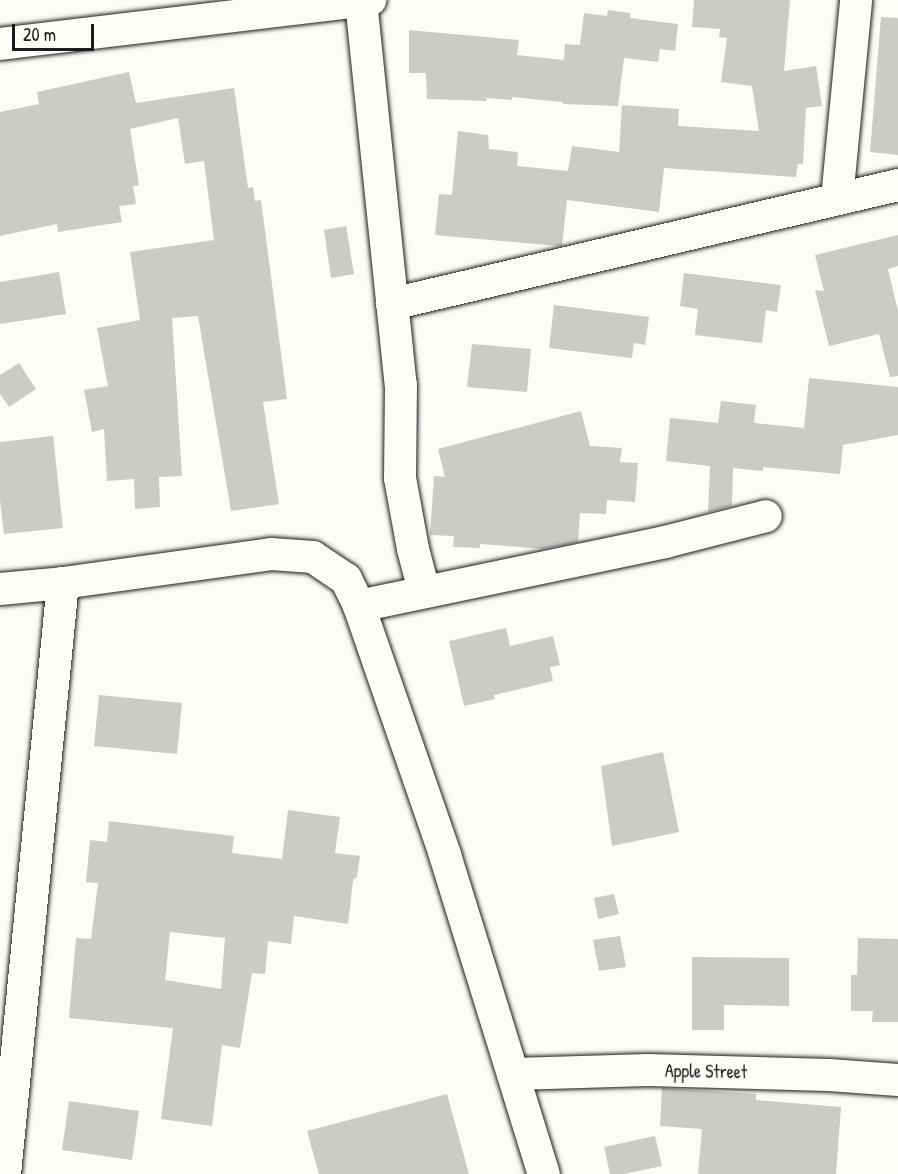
<!DOCTYPE html>
<style>
body{margin:0}
#map{position:relative;width:898px;height:1174px;overflow:hidden;background:#fdfcf7;font-family:"Patrick Hand",sans-serif}
div>[style]{position:absolute}
[style*='--x']{left:calc(var(--x)*1px);top:calc(var(--y)*1px);width:calc(var(--w)*1px);rotate:calc(var(--a)*1deg)}
.building>*{inset:0;background:#cccbc8}
.roads{filter:drop-shadow(0 0 2px #1c1c1c) drop-shadow(0 0 2px #1c1c1c)}
.minor>*{height:32px;margin:-16px;padding:0 16px;transform-origin:16px;border-radius:16px;background:#fdfcf7}
span{translate:-50% -50%;white-space:nowrap;text-align:center;line-height:1.15;-webkit-text-stroke:6px #fdfcf7;paint-order:stroke}
.street-label{font-size:18px;color:#1c1c1c}
.scale{position:absolute;left:12px;top:24px;width:82px;height:27px;box-sizing:border-box;border:3px solid #1c1c1c;border-top:0;padding-left:8px;font-size:18px;line-height:21px;white-space:nowrap;color:#1c1c1c;-webkit-text-stroke:4px #fdfcf7;paint-order:stroke}
</style>
<div id="map">
<div class="building">
<i style="clip-path:polygon(694px 0,790px 0,784px 71px,816px 66px,822px 106px,806px 108px,803px 164px,798px 164px,796px 177px,664px 168px,659px 212px,567px 200px,562px 246px,558px 246px,435px 235px,439px 194px,452px 195px,458px 131px,488px 135px,489px 149px,518px 152px,517px 166px,568px 171px,572px 146px,619px 152px,622px 105px,679px 109px,678px 126px,759px 131px,752px 86px,721px 82px,727px 38px,719px 37px,720px 29px,692px 27px)"></i>
<i style="clip-path:polygon(608px 10px,630px 13px,630px 18px,678px 24px,675px 51px,660px 49px,658px 62px,624px 58px,618px 106px,563px 104px,563px 102px,512px 97px,512px 100px,486px 98px,487px 101px,427px 99px,426px 73px,409px 73px,409px 30px,519px 40px,517px 55px,564px 60px,565px 44px,580px 45px,584px 13px,607px 16px)"></i>
<i style="clip-path:polygon(881px 17px,898px 18px,898px 155px,870px 152px)"></i>
<i style="clip-path:polygon(129px 72px,136px 103px,234px 88px,248px 188px,253px 187px,255px 201px,261px 200px,287px 399px,263px 402px,279px 504px,231px 511px,198px 316px,172px 318px,182px 476px,159px 477px,160px 507px,135px 509px,134px 479px,107px 481px,104px 429px,92px 432px,84px 390px,108px 386px,97px 328px,140px 320px,130px 252px,214px 240px,204px 161px,185px 164px,178px 118px,130px 129px,139px 185px,133px 186px,136px 204px,119px 206px,122px 222px,58px 232px,57px 224px,0 236px,0 112px,39px 104px,37px 92px)"></i>
<i style="clip-path:polygon(346px 226px,354px 274px,331px 278px,324px 230px)"></i>
<i style="clip-path:polygon(898px 235px,898px 266px,888px 269px,898px 311px,898px 376px,890px 377px,879px 334px,829px 346px,815px 290px,824px 291px,815px 255px)"></i>
<i style="clip-path:polygon(59px 272px,66px 314px,0 324px,0 282px)"></i>
<i style="clip-path:polygon(684px 273px,781px 285px,777px 312px,766px 310px,762px 343px,695px 335px,698px 309px,680px 306px)"></i>
<i style="clip-path:polygon(554px 305px,649px 317px,645px 345px,634px 343px,632px 358px,549px 348px)"></i>
<i style="clip-path:polygon(472px 344px,531px 349px,527px 392px,467px 387px)"></i>
<i style="clip-path:polygon(19px 363px,36px 389px,9px 407px,0 394px,0 375px)"></i>
<i style="clip-path:polygon(809px 378px,898px 387px,898px 435px,843px 445px,840px 474px,763px 467px,763px 471px,733px 468px,732px 506px,708px 512px,710px 466px,666px 461px,670px 418px,718px 423px,721px 401px,756px 405px,754px 423px,804px 428px)"></i>
<i style="clip-path:polygon(581px 411px,590px 446px,622px 448px,620px 462px,638px 463px,635px 502px,607px 500px,606px 514px,580px 513px,578px 542px,544px 549px,480px 544px,480px 548px,453px 547px,454px 536px,430px 535px,434px 476px,445px 477px,438px 449px)"></i>
<i style="clip-path:polygon(53px 436px,63px 528px,4px 534px,0 500px,0 442px)"></i>
<i style="clip-path:polygon(506px 628px,510px 646px,553px 636px,560px 665px,550px 667px,553px 681px,494px 695px,495px 699px,464px 706px,449px 641px)"></i>
<i style="clip-path:polygon(99px 695px,182px 703px,177px 754px,94px 746px)"></i>
<i style="clip-path:polygon(663px 752px,679px 832px,612px 846px,601px 766px)"></i>
<i style="clip-path:polygon(evenodd,288px 810px,340px 817px,335px 853px,360px 856px,357px 877px,353px 880px,348px 924px,294px 916px,291px 944px,268px 941px,265px 974px,252px 973px,240px 1048px,222px 1045px,212px 1126px,161px 1119px,173px 1028px,69px 1018px,76px 938px,91px 939px,98px 883px,86px 882px,90px 840px,107px 842px,109px 821px,234px 836px,232px 853px,282px 859px,288px 810px,170px 932px,225px 938px,221px 989px,165px 980px,170px 932px)"></i>
<i style="clip-path:polygon(614px 894px,619px 914px,598px 919px,594px 898px)"></i>
<i style="clip-path:polygon(620px 936px,626px 967px,599px 971px,593px 940px)"></i>
<i style="clip-path:polygon(858px 938px,898px 939px,898px 1022px,872px 1022px,873px 1011px,851px 1011px,851px 975px,857px 975px)"></i>
<i style="clip-path:polygon(692px 957px,789px 958px,789px 1006px,724px 1005px,724px 1030px,692px 1030px)"></i>
<i style="clip-path:polygon(662px 1088px,756px 1094px,756px 1100px,841px 1107px,836px 1174px,698px 1174px,702px 1129px,660px 1126px)"></i>
<i style="clip-path:polygon(447px 1094px,469px 1174px,319px 1174px,307px 1131px)"></i>
<i style="clip-path:polygon(69px 1101px,139px 1111px,132px 1160px,62px 1150px)"></i>
<i style="clip-path:polygon(655px 1136px,662px 1166px,624px 1174px,610px 1174px,604px 1147px)"></i>
</div>
<div class="roads">
<div class="minor">
<i style="--x:361;--y:1;--w:386;--a:84.1"></i>
<i style="--x:401;--y:385;--w:93;--a:90.6"></i>
<i style="--x:400;--y:478;--w:72;--a:79.6"></i>
<i style="--x:413;--y:549;--w:43;--a:75.3"></i>
<i style="--x:0;--y:44;--w:373;--a:-6.8"></i>
<i style="--x:837;--y:199;--w:200;--a:-84.5"></i>
<i style="--x:392;--y:304;--w:520;--a:-13.23"></i>
<i style="--x:0;--y:589;--w:63;--a:-5.4"></i>
<i style="--x:63;--y:583;--w:210;--a:-7.9"></i>
<i style="--x:271;--y:554;--w:42;--a:4.1"></i>
<i style="--x:313;--y:557;--w:40;--a:34"></i>
<i style="--x:346;--y:579;--w:30;--a:64"></i>
<i style="--x:359;--y:606;--w:263;--a:70.9"></i>
<i style="--x:445;--y:855;--w:334;--a:72.8"></i>
<i style="--x:359;--y:606;--w:313;--a:-11.8"></i>
<i style="--x:665;--y:542;--w:104;--a:-14.4"></i>
<i style="--x:514;--y:1074;--w:134;--a:-1.7"></i>
<i style="--x:648;--y:1070;--w:181;--a:1.6"></i>
<i style="--x:829;--y:1075;--w:69;--a:4.1"></i>
<i style="--x:5;--y:1174;--w:594;--a:-84.4"></i>
</div>
</div>
<div class="street-label">
<span style="left:706px;top:1072px;rotate:1deg">Apple Street</span>
</div>
<div class="scale">20 m</div>
</div>
